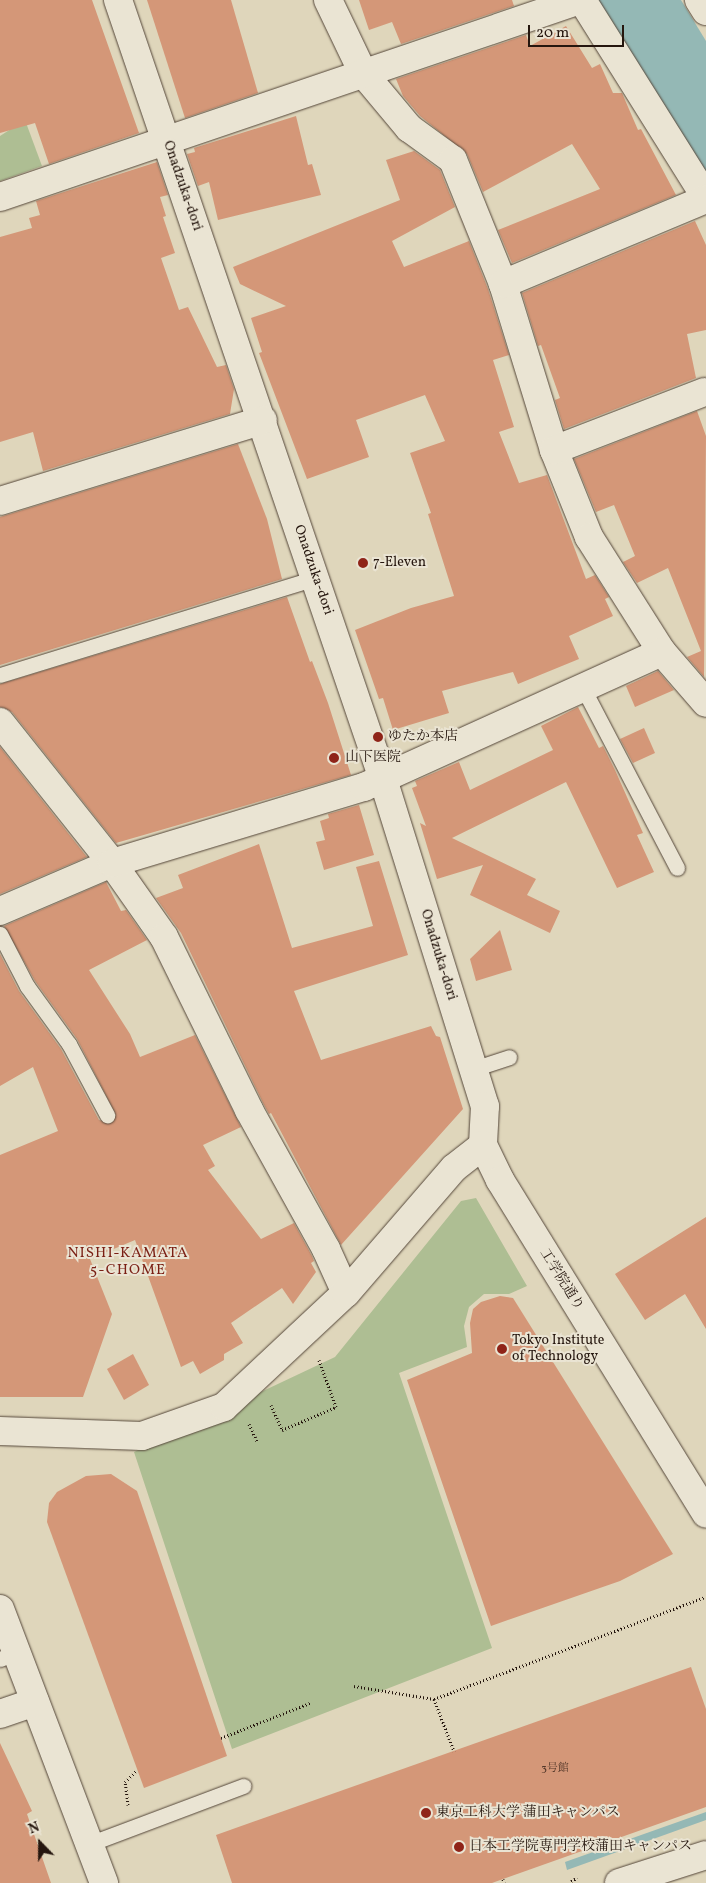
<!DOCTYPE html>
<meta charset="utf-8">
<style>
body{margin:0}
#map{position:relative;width:706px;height:1883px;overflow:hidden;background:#dfd6bb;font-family:Vollkorn,"Noto Serif JP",serif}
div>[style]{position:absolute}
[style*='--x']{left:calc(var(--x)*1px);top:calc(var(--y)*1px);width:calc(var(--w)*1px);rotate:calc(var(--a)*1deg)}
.green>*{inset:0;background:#aebe93}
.water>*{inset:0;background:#94b8b5}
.building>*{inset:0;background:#d49778}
.path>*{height:3px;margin-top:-1.5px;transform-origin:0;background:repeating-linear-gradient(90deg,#25160e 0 1px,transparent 0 3.5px)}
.roads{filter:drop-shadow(0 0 1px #544639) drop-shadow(0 0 1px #544639)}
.service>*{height:15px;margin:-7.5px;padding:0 7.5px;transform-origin:7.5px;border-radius:7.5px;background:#eae4d3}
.minor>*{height:28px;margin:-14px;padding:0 14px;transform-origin:14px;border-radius:14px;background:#eae4d3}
.dots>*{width:14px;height:14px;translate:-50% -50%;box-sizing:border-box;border:2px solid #eae4d3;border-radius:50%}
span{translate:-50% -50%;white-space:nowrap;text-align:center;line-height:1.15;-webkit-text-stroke:4px #eae4d3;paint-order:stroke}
.number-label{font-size:11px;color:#513628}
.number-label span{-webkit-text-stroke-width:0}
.street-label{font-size:14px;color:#25160e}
.poi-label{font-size:14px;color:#25160e}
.left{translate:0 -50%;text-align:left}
.neighbourhood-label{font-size:15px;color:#7a1f14;letter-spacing:1px}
.north{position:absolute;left:15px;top:1818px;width:50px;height:50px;-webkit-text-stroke:4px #eae4d3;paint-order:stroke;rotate:338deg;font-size:14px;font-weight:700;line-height:20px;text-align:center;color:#25160e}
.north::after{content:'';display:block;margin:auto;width:18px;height:22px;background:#25160e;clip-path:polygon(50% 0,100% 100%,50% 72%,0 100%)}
.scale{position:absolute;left:528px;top:25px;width:96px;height:22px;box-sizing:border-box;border:2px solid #25160e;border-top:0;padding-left:6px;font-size:15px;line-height:18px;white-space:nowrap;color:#25160e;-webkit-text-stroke:4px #eae4d3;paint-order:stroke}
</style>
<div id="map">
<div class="green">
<i style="clip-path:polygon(25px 120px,42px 166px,0 181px,0 136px)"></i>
<i style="clip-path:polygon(476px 1198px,527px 1286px,509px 1294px,484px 1294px,469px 1307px,464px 1326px,467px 1347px,399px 1373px,492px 1648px,232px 1749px,134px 1452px,335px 1357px,461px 1201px)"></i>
</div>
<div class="water">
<i style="clip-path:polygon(596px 0,681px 0,706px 41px,706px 183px)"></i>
<i style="clip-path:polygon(706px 1812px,706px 1820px,567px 1870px,565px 1862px)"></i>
</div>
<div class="building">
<i style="clip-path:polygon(0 0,92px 0,139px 133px,49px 164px,35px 123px,0 133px)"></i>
<i style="clip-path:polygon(147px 0,231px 0,258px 93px,185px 118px)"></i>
<i style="clip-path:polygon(359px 0,512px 0,514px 6px,401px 44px,392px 22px,369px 30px)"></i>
<i style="clip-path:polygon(566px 26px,592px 68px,600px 64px,613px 93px,622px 93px,638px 130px,641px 129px,676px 195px,512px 263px,498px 230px,600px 189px,572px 144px,483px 192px,467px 154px,420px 116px,403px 96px,396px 79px,526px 35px,530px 46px)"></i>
<i style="clip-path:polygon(296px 116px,308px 165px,312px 164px,321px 195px,218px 220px,209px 182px,198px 186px,187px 154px,195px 152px,194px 148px)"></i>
<i style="clip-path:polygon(414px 151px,440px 170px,455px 207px,392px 241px,404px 267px,469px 241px,488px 289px,509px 355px,493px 360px,514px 427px,499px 432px,519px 483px,547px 475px,586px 579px,595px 575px,609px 597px,605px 599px,613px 616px,569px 636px,579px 659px,518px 684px,513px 672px,442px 691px,449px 713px,393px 730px,383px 698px,379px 699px,355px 630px,411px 608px,454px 596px,428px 514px,431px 513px,410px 453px,445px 441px,425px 395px,356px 420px,369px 457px,307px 479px,259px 353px,262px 352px,251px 318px,286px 306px,240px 284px,233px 267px,400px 200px,386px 160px)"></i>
<i style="clip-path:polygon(157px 162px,168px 195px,160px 197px,166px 216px,163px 217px,175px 253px,161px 258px,179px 310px,188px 307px,217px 367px,226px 365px,234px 389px,230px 414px,43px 471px,33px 432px,0 442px,0 237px,32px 228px,29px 218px,40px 215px,36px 201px)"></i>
<i style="clip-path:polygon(695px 221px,706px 245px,706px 330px,687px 334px,696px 378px,564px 429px,555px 400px,560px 398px,541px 345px,538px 346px,522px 293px)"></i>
<i style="clip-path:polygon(697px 411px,706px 436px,704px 677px,687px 657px,701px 651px,668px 568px,637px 583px,623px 562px,635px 556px,614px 505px,596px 512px,574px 459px)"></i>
<i style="clip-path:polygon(238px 444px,267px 519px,282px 579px,0 665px,0 517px)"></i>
<i style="clip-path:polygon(287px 597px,310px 662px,312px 661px,328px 703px,351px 775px,116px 843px,12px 712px,0 707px,0 684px)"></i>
<i style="clip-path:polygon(658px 671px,674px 690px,635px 707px,626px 686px)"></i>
<i style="clip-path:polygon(578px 707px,599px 748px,603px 746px,615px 770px,643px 833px,637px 835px,654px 872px,617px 888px,566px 782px,452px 838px,536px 879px,527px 895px,560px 911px,550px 933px,470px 895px,483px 865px,437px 879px,420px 823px,426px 826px,412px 788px,417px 786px,415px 781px,459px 762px,470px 790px,553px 750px,541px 726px)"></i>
<i style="clip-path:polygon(644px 728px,655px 753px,633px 763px,620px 739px)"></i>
<i style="clip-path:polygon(0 747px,87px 857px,0 894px)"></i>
<i style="clip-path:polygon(359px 805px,374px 855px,324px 870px,316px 842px,325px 840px,320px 821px,329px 818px,328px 814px)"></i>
<i style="clip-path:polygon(259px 844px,292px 948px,373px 926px,356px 867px,379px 861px,408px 955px,294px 991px,321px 1060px,431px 1026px,436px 1036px,440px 1037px,463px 1109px,341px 1245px,271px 1113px,269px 1114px,263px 1103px,181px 933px,156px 898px,183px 888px,178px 875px)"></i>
<i style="clip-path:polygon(106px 882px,121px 911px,126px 910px,147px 940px,89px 970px,130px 1034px,140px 1057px,195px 1035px,241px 1127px,203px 1145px,215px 1166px,208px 1170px,261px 1239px,294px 1223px,312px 1256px,314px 1261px,311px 1263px,316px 1272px,293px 1304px,282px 1288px,231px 1323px,243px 1343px,224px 1354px,224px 1360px,200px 1374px,193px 1361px,181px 1367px,135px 1240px,90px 1259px,112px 1314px,83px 1397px,0 1397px,0 1155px,58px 1131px,33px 1067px,0 1086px,0 954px,19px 991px,61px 1049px,99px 1120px,111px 1123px,116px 1115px,77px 1039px,35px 981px,4px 926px)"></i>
<i style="clip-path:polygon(500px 930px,512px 970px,476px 981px,470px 959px)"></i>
<i style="clip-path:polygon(706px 1217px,706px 1329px,685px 1294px,645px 1320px,615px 1274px)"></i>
<i style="clip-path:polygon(500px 1296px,513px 1298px,673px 1554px,620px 1581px,491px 1626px,407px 1380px,472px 1353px,470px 1323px,473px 1309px,481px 1302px)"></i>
<i style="clip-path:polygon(133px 1354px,149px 1385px,124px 1400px,107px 1369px)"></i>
<i style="clip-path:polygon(111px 1474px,137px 1491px,227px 1756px,144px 1788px,47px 1522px,49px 1503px,57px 1492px,86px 1476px)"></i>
<i style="clip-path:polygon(691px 1667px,706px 1709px,706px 1807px,492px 1883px,232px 1883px,216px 1835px)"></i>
<i style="clip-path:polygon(0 1743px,32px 1811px,27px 1814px,51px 1883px,0 1883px)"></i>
</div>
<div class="path">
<i style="--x:271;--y:1405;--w:27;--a:66"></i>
<i style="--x:282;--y:1430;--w:59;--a:-23.1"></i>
<i style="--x:336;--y:1407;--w:50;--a:-109.9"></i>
<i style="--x:249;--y:1424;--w:19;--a:65"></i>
<i style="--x:354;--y:1686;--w:81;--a:9.2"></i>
<i style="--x:434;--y:1699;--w:290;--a:-20.6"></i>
<i style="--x:434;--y:1699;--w:56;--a:69"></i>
<i style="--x:221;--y:1738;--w:96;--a:-21.5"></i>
<i style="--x:128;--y:1805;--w:23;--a:-97"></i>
<i style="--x:125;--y:1782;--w:17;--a:-45"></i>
<i style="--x:503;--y:1879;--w:4;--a:76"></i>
<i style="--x:571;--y:1881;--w:7;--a:-27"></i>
</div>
<div class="roads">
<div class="service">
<i style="--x:0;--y:675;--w:331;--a:-17.1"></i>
<i style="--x:583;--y:688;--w:203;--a:62.4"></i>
<i style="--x:0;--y:934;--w:59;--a:62.6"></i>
<i style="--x:27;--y:986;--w:72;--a:54.1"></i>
<i style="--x:69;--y:1044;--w:81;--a:61.8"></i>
<i style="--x:473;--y:1069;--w:38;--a:-18"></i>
<i style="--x:0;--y:1659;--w:18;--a:-22"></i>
<i style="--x:89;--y:1844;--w:165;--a:-20.6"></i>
</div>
<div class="minor">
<i style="--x:118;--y:0;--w:823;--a:71.21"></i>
<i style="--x:383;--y:779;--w:343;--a:72.7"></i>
<i style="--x:485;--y:1106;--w:39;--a:93"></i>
<i style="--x:483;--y:1145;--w:39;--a:64"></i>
<i style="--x:500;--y:1180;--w:392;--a:58.3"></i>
<i style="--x:328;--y:0;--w:81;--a:64.4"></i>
<i style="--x:363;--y:73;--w:72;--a:50.1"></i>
<i style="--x:409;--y:128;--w:54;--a:36"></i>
<i style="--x:453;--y:160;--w:134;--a:68"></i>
<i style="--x:503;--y:284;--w:174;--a:72.9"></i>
<i style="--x:554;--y:450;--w:94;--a:68.1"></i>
<i style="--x:589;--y:537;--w:136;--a:57.6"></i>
<i style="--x:582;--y:0;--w:234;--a:57.9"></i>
<i style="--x:699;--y:0;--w:13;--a:58"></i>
<i style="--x:0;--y:197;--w:613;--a:-18.76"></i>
<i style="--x:503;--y:284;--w:220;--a:-22.7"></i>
<i style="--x:554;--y:450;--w:161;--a:-21.1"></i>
<i style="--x:0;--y:501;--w:275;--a:-17.1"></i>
<i style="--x:0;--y:722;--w:180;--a:51.5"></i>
<i style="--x:112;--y:863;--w:90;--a:54.9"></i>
<i style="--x:164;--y:937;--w:193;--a:63.8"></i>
<i style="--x:249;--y:1110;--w:159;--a:61"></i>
<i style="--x:326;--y:1249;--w:48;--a:65.6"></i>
<i style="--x:0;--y:911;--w:122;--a:-23.2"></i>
<i style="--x:112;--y:863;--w:263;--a:-16.8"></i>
<i style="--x:364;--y:787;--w:327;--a:-24.4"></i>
<i style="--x:662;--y:652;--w:67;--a:49.2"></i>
<i style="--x:0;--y:1431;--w:142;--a:2"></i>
<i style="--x:142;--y:1436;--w:87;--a:-19.5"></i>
<i style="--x:224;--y:1407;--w:167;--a:-43.1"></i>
<i style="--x:346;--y:1293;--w:165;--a:-49.2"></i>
<i style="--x:454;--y:1168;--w:37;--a:-38"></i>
<i style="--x:0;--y:1609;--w:293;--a:69.2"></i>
<i style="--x:0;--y:1714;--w:37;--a:-19"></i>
<i style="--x:619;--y:1883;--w:91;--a:-17.8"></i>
</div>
</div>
<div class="dots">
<i style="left:363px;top:563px;background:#8f2418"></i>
<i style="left:378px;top:737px;background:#8f2418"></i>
<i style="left:334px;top:758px;background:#8f2418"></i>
<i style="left:502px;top:1349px;background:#8f2418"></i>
<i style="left:426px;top:1813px;background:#8f2418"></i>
<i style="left:459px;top:1847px;background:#8f2418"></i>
</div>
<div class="number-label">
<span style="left:555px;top:1769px">3号館</span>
</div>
<div class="street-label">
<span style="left:182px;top:186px;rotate:71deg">Onadzuka-dori</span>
<span style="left:313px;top:570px;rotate:71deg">Onadzuka-dori</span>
<span style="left:438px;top:955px;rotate:73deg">Onadzuka-dori</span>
<span style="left:561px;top:1280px;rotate:58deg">工学院通り</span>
</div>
<div class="poi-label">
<span class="left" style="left:373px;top:563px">7-Eleven</span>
<span class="left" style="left:388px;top:737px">ゆたか本店</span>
<span class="left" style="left:345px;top:758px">山下医院</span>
<span class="left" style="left:512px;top:1349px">Tokyo Institute<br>of Technology</span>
<span class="left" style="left:436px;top:1813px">東京工科大学 蒲田キャンパス</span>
<span class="left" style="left:469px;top:1847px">日本工学院専門学校蒲田キャンパス</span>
</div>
<div class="neighbourhood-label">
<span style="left:128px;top:1262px">NISHI-KAMATA<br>5-CHOME</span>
</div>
<div class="north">N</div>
<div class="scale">20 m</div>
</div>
